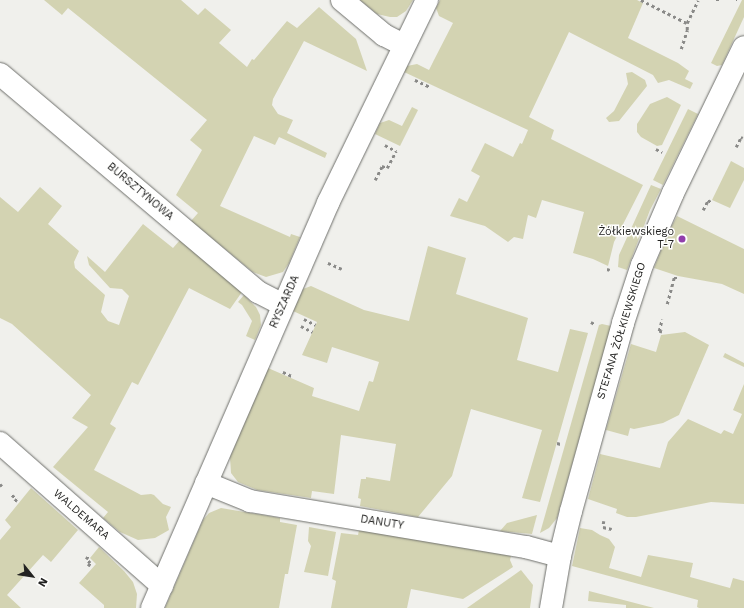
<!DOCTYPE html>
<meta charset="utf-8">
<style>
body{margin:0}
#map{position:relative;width:744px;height:608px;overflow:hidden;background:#f0f0ec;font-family:"Work Sans",sans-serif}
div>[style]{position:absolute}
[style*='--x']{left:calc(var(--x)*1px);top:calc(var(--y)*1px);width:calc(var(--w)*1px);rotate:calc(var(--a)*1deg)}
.green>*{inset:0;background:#d3d3b2}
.path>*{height:2.5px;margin-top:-1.25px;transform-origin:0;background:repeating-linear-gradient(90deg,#8a8a88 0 3px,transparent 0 6px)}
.roads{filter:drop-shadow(0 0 1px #6e6f6b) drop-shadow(0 0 1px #6e6f6b)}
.minor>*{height:22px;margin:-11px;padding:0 11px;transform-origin:11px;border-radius:11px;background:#fff}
.dots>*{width:11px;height:11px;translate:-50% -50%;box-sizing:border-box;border:2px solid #fffffe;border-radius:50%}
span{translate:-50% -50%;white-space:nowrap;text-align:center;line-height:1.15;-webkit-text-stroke:3px #fffffe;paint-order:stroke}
.street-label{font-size:11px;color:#222221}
.poi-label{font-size:11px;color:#222221}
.right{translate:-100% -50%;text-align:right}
.north{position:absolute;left:12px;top:556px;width:40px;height:40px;-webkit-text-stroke:3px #fffffe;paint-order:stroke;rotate:120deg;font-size:11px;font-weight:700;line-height:16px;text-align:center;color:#222221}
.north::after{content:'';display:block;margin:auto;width:14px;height:18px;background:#222221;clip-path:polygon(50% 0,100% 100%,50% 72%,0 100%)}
</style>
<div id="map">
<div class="green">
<i style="clip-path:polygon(44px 0,181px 0,198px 15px,205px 8px,231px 30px,219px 43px,247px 67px,252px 59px,254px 60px,287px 21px,297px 28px,319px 7px,356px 39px,367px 71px,304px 41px,273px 99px,272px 105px,278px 114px,293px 120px,287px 133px,327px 153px,325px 158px,279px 137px,275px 145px,254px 136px,220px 206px,290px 237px,291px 234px,300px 237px,289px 263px,283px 272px,266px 277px,253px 272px,191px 221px,198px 213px,176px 195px,202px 150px,190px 140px,207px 120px,68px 8px,62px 15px)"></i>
<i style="clip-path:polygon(360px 0,413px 0,406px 11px,397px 17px,390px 17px,377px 14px)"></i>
<i style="clip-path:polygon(440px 0,637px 0,643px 3px,628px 38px,678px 63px,689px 71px,685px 79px,693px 83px,690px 89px,669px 80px,658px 83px,653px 75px,569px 32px,529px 117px,554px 130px,551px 139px,643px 185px,614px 242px,608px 266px,593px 259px,573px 253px,584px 212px,542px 200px,536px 218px,528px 215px,523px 239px,514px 237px,508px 242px,485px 226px,450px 216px,459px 198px,467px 202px,480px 176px,471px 171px,485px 143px,513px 157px,520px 143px,522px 144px,528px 130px,404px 72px,407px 66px,417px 64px,429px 70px,434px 60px,453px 23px,439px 16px,436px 8px)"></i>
<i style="clip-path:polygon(742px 0,744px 0,744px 17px,722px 65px,717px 66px,711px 63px)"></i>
<i style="clip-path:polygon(632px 72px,645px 80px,647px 86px,619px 121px,609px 122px,606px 118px,614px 111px,628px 84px,626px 73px)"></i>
<i style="clip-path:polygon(667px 97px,681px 105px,662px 145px,657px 146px,641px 137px,637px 132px,637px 124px,650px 104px)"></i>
<i style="clip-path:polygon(412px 107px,418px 110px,400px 146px,375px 134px,380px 123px,389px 120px,402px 126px)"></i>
<i style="clip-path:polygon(688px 109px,698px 114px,663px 185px,653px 180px)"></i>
<i style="clip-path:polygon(731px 161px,744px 168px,744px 180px,730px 208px,712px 200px)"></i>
<i style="clip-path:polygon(651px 185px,661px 189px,650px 210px,627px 270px,618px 267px,619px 255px)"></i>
<i style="clip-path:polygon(40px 187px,62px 206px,48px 224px,79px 251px,74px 262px,75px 268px,105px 295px,101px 312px,108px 321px,119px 325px,129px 296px,122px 289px,110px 288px,89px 265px,87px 256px,105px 272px,143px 224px,173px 248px,180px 240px,242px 292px,230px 309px,189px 288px,138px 385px,132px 382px,110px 424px,116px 428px,94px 470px,141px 495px,151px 494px,154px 495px,163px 504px,171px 507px,166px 517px,169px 530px,155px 538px,138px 540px,120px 532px,103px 518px,108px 512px,53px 467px,88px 427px,72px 418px,91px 395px,12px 324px,0 318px,0 197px,18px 212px)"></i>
<i style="clip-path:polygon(677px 216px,744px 249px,744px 294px,722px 284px,678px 276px,654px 268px,668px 233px)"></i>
<i style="clip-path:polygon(428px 246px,466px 258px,456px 294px,528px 318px,517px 360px,558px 372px,570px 329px,588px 333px,540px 502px,522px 498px,542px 430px,471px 409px,452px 476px,418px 517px,360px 506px,361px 499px,358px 498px,361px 479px,366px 479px,366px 477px,390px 481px,396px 444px,341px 435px,334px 494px,312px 491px,311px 498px,257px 490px,238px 482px,231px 473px,230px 457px,268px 368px,314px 388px,312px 396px,359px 411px,369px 381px,373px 382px,379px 362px,332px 347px,327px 363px,302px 355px,317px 322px,293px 311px,303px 289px,311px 286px,364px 310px,409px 321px)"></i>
<i style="clip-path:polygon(244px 295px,256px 307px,260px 315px,261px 325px,255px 340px,246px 336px,252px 321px,242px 305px,238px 302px)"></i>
<i style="clip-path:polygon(602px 324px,611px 326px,557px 518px,549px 528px,540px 533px,599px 325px)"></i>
<i style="clip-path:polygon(685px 332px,709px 345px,679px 415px,663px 423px,634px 429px,630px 428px,628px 436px,606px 430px,631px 344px,656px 352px,661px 335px)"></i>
<i style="clip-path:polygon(725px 353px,744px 363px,744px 367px,723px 357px)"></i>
<i style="clip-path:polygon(744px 384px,744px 504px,711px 502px,636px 517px,627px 517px,616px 513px,617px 509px,588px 499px,600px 454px,660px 468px,668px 442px,688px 419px,721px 434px,724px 430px,733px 434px,742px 414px,733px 410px)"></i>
<i style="clip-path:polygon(31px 488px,78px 530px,51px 562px,43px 555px,7px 595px,21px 608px,0 608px,0 540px,11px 527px,5px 520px)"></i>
<i style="clip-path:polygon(221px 508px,280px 518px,280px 522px,297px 525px,288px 574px,285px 574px,279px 608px,165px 608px,203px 520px,209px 513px)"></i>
<i style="clip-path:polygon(537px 515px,532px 534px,500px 531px,507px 523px)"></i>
<i style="clip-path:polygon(309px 527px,336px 532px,328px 576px,304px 572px,311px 546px,308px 541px)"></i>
<i style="clip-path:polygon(580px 528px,592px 530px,600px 535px,609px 539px,615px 547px,609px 568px,641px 577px,648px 555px,693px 563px,690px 577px,730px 588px,733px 578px,744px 581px,744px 608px,699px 608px,697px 607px,698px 600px,572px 566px)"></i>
<i style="clip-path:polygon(359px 530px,511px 556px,510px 560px,513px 567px,463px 599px,411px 589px,407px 608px,331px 608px,336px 581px,332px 579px,341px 533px,358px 535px)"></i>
<i style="clip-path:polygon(99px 547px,124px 571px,133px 582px,137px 594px,136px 608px,104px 608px,104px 605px,79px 583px,96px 564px,90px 558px)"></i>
<i style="clip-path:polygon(521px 570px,533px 585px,530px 608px,467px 608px)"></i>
<i style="clip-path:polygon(589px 591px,654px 608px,626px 608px,626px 605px,588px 601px)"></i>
</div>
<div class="path">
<i style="--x:641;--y:0;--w:51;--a:26.6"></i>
<i style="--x:716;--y:0;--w:6;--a:0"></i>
<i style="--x:736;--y:0;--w:1;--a:0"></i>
<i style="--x:681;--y:49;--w:20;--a:-72"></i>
<i style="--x:687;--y:30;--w:7;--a:-90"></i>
<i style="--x:687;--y:23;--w:25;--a:-64"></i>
<i style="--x:415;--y:80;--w:17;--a:25"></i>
<i style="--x:385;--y:145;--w:13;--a:29"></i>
<i style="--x:736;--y:147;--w:11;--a:-63"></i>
<i style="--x:741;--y:137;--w:2;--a:27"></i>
<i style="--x:656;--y:149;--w:7;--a:27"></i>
<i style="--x:375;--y:180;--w:16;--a:-63"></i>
<i style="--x:382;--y:166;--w:5;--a:22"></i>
<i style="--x:387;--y:168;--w:19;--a:-62"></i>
<i style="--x:703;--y:210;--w:11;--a:-63"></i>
<i style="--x:708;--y:200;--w:4;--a:34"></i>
<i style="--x:328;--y:263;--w:15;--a:23"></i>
<i style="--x:607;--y:269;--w:3;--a:18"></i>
<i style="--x:667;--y:304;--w:27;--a:-75"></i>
<i style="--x:674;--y:278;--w:3;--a:0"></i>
<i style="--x:304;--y:319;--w:13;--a:27"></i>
<i style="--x:591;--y:322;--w:4;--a:27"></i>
<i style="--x:301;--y:326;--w:13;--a:27"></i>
<i style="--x:662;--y:332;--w:3;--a:-162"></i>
<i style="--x:659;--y:331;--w:12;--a:-76"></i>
<i style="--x:283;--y:372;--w:10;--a:24"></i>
<i style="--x:557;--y:443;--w:4;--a:14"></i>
<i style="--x:0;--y:484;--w:3;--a:45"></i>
<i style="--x:12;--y:495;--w:6;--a:39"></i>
<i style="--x:17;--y:499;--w:4;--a:124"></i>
<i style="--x:604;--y:521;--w:6;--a:99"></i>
<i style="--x:603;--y:527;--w:9;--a:13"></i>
<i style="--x:88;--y:566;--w:4;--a:-56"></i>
<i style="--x:90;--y:563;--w:6;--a:-135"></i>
<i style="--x:86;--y:559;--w:5;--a:-53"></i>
</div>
<div class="roads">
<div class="minor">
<i style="--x:342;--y:0;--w:55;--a:39.8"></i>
<i style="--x:384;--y:35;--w:22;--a:27"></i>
<i style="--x:0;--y:74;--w:338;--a:40.2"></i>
<i style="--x:258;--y:292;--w:28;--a:27"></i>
<i style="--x:0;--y:443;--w:216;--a:41.4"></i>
<i style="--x:206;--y:483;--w:48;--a:22.2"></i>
<i style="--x:250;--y:501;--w:280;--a:9.5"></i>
<i style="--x:526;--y:547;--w:35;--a:15"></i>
<i style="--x:152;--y:608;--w:442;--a:-66.5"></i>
<i style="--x:328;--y:203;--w:226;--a:-64"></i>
<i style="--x:551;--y:608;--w:53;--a:-80.2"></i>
<i style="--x:560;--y:556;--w:46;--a:-76.3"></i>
<i style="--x:571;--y:511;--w:195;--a:-74.5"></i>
<i style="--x:623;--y:323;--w:61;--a:-71.9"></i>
<i style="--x:642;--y:265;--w:78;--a:-66.7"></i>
<i style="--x:673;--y:193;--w:162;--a:-64.1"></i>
</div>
</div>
<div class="dots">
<i style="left:682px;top:239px;background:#923eac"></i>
</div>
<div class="street-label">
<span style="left:140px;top:192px;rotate:40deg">BURSZTYNOWA</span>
<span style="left:285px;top:302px;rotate:-66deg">RYSZARDA</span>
<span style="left:622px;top:331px;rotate:-73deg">STEFANA ŻÓŁKIEWSKIEGO</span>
<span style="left:81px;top:515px;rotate:41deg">WALDEMARA</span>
<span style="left:382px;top:523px;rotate:9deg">DANUTY</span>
</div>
<div class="poi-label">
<span class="right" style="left:674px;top:239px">Żółkiewskiego<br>T-7</span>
</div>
<div class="north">N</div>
</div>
